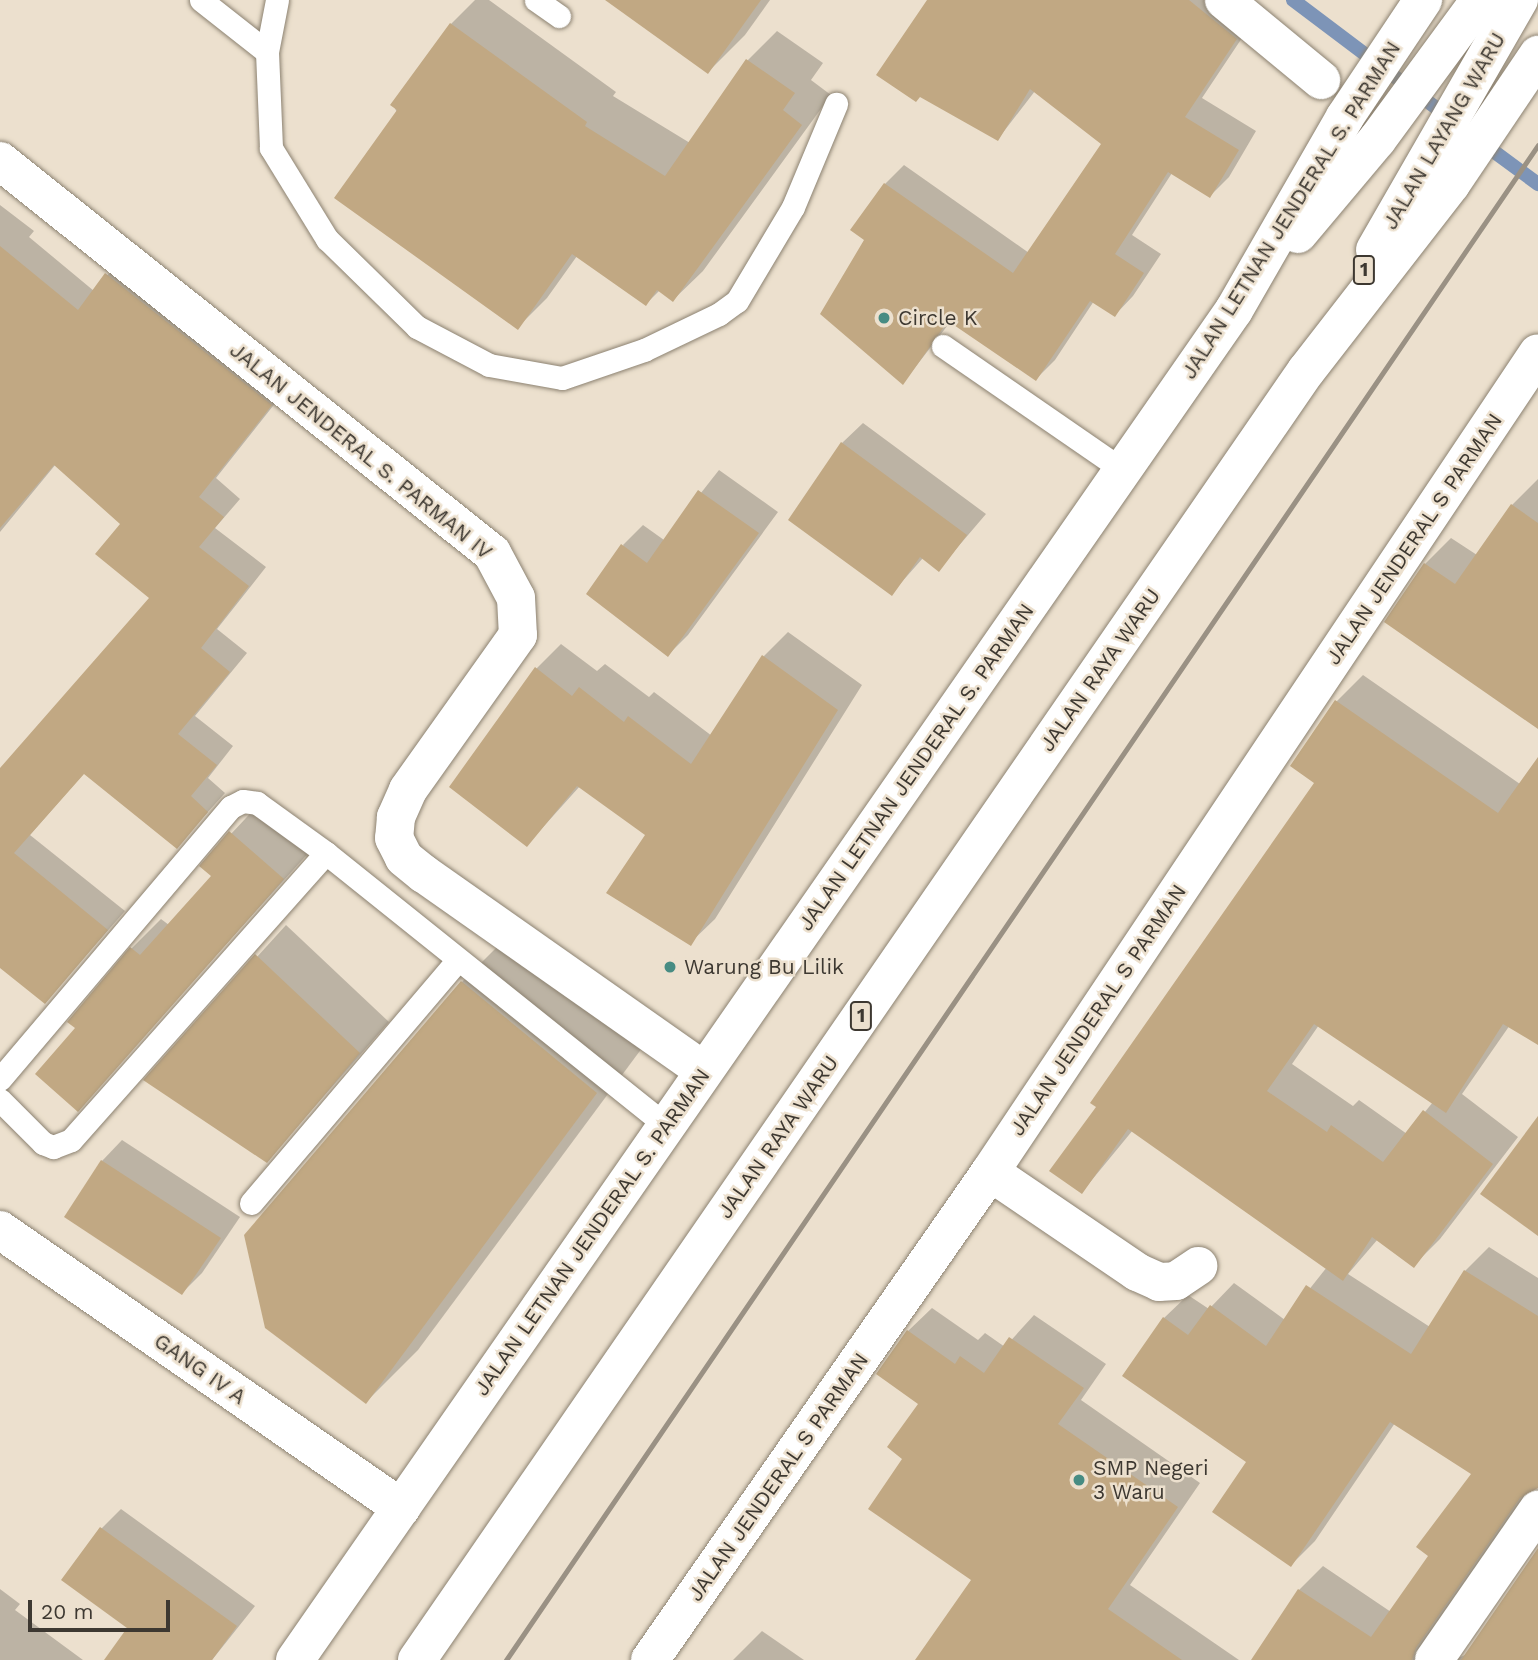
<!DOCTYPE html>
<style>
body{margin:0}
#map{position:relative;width:1538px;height:1660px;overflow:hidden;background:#ece0ce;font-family:"Work Sans",sans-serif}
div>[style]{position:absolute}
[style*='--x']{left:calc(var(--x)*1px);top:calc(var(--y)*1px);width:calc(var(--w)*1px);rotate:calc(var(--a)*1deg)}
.shadow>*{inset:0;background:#0003}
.stream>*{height:14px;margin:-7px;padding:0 7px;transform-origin:7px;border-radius:7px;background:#7d94b7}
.building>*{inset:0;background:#c1a883}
.roads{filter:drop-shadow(0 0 2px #8c8271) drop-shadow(0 0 2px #8c8271)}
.service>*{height:23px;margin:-11.5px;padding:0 11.5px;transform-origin:11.5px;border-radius:11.5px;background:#fff}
.minor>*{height:38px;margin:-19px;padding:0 19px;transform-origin:19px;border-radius:19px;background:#fff}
.trunk>*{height:38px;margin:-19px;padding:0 19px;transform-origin:19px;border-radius:19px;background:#fff}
.rail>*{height:5px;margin:-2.5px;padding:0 2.5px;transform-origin:2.5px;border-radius:2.5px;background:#9a9184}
.dots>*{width:19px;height:19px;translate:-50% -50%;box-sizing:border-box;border:4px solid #ece0ce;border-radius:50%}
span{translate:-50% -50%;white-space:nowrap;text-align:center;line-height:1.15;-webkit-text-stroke:5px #ece0ce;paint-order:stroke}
.shield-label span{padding:2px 5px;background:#ece0ce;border:2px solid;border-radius:5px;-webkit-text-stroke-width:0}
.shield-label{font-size:19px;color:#3d3831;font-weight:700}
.street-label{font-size:21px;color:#3d3831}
.poi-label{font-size:21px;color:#3d3831}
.left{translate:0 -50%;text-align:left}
.scale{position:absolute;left:28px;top:1600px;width:142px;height:32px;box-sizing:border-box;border:4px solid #3d3831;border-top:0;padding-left:9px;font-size:21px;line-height:24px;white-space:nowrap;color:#3d3831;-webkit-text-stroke:5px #ece0ce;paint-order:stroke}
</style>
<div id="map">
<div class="shadow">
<i style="clip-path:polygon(475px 0,489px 0,616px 92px,613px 96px,690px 143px,748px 60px,777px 31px,823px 63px,811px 80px,831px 95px,703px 271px,673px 300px,660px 290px,646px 304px,577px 256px,547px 298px,517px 328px,393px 105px,451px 24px)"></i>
<i style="clip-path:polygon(608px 0,770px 0,745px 35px,708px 72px)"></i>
<i style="clip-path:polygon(929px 0,1229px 0,1254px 20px,1202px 98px,1256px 131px,1229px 177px,1210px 196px,1172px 173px,1132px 235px,1161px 254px,1133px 296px,1115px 315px,1094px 301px,1055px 360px,1036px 379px,951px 321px,903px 383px,866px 239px,885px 184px,904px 165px,1029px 253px,1103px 143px,1035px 91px,998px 139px)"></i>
<i style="clip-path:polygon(0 205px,34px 231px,29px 237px,94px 291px,124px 256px,288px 387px,216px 478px,240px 499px,215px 528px,266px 567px,217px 629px,247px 653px,195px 716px,233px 746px,208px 778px,225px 793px,177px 846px,85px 772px,30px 835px,125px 911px,45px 1002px,0 965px,0 771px,151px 598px,122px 524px,56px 464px,0 532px)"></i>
<i style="clip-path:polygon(863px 423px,986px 514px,939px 569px,923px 558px,892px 593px,790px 520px,842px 443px)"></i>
<i style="clip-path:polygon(719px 470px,778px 512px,688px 635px,668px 655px,623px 545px,643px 525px,664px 540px)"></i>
<i style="clip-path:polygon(1538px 479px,1538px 727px,1425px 564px,1451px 538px,1477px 555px,1512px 505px)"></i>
<i style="clip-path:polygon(788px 632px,862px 685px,715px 919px,690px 943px,647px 834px,580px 786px,527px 845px,536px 669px,561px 644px,597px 671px,605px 664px,649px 697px,654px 692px,712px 736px,764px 656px)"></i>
<i style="clip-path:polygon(evenodd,1363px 675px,1520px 784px,1538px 760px,1538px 1042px,1510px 1025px,1462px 1094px,1518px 1137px,1440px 1239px,1414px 1265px,1378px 1239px,1348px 1274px,1430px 1327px,1465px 1271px,1489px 1247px,1538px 1278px,1538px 1487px,1530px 1491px,1439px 1622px,1456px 1659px,1467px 1654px,1538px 1551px,1538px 1660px,1253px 1660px,1299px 1590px,1323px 1566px,1391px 1612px,1430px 1556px,1474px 1474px,1395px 1423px,1315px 1541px,1291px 1565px,1248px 1462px,1164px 1318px,1188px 1295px,1209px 1309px,1234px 1283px,1285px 1320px,1327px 1267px,1133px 1130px,1082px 1192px,1098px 1106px,1316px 782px,1336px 702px,1363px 675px,1319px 1025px,1433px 1102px,1407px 1134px,1359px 1100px,1353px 1106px,1292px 1064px,1319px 1025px)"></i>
<i style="clip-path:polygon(261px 802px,313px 848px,77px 1109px,78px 1028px,131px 949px,161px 919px,169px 925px,213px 876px,201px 866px)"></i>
<i style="clip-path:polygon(286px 925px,389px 1022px,267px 1161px,146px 1079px)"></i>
<i style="clip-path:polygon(514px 930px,648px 1040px,418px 1350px,366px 1402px,246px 1235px,462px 982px)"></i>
<i style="clip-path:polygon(122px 1140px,240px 1217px,202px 1273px,182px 1293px,102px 1161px)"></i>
<i style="clip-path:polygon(932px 1308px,978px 1340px,985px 1333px,1005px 1347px,1034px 1315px,1106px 1364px,1081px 1400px,1200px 1483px,1130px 1585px,1239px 1660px,917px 1660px,974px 1579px,905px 1458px,921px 1404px,908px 1331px)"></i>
<i style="clip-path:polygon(121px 1509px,255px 1606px,212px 1660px,106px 1660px,130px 1628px,101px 1529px)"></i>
<i style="clip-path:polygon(0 1589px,20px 1604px,15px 1610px,83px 1660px,0 1660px)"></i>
<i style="clip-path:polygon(762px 1631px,804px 1660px,733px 1660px)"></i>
</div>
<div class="stream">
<i style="--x:1293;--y:0;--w:194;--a:37"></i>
<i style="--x:1481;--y:142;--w:71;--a:36.4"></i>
</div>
<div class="building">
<i style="clip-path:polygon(605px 0,761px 0,708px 74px)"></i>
<i style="clip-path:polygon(927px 0,1189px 0,1237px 39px,1185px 117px,1239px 150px,1210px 198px,1168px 172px,1115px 254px,1144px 273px,1115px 317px,1090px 301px,1036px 381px,948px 321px,903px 385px,820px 314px,864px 240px,850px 230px,884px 183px,1013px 273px,1101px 144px,1030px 89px,998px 141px,920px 97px,916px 102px,876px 75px)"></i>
<i style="clip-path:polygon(450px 23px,587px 122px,585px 126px,665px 176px,746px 59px,795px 93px,783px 110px,802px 125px,673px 302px,657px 290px,646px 306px,572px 254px,518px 330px,334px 198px,397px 110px,390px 105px)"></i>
<i style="clip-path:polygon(0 246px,78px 310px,105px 273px,272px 405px,199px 497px,224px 517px,199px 547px,249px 586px,201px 648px,230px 672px,178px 734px,217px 765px,191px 796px,208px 812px,177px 849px,84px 774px,14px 853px,108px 930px,45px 1004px,0 968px,0 768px,149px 598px,95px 554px,120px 524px,54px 465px,0 528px)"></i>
<i style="clip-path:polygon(841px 442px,967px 535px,939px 572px,920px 557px,892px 596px,788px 520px)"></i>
<i style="clip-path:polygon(698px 490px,759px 533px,668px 657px,586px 594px,621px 544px,647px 563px)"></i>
<i style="clip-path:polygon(1511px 504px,1538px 523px,1538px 729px,1384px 622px,1424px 563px,1455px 584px)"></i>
<i style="clip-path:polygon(762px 655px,838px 710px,691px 946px,606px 893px,645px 835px,577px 786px,527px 847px,449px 787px,535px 667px,572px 696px,579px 687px,624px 722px,628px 716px,691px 764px)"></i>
<i style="clip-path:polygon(1335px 700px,1498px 813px,1538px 757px,1538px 1045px,1503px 1024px,1446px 1113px,1314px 1024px,1267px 1091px,1327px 1132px,1331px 1125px,1383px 1162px,1423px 1110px,1493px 1164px,1414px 1268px,1372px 1237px,1343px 1281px,1128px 1129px,1082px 1194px,1049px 1171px,1096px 1107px,1090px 1103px,1314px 783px,1290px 766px)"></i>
<i style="clip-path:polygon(229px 831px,284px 879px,78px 1112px,35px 1074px,75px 1028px,67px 1022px,130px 947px,140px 955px,211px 876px,199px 866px)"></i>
<i style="clip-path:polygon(255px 954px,360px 1053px,267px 1163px,143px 1080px)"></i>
<i style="clip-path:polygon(461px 981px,597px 1093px,366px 1404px,265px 1328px,244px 1235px)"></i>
<i style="clip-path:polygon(1538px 1116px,1538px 1236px,1480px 1194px)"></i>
<i style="clip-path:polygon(101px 1160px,221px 1238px,182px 1295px,64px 1217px)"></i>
<i style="clip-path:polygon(1464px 1270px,1538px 1316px,1538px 1488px,1520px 1498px,1416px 1648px,1412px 1660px,1251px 1660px,1298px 1589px,1371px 1637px,1428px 1556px,1416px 1547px,1471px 1474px,1390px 1422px,1291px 1567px,1212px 1512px,1246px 1462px,1122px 1376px,1163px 1317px,1188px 1335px,1210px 1305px,1266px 1346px,1306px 1285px,1411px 1354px)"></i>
<i style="clip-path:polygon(907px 1330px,955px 1364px,960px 1356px,984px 1373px,1009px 1337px,1084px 1388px,1058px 1424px,1178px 1507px,1108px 1609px,1182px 1660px,915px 1660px,971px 1580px,868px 1509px,902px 1459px,887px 1447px,918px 1404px,876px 1374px)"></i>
<i style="clip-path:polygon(100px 1527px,237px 1626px,212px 1660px,104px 1660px,127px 1628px,61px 1580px)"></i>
<i style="clip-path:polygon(1538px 1548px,1538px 1660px,1461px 1660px)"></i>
</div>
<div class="roads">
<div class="service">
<i style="--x:201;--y:0;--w:84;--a:38.2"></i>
<i style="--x:277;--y:0;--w:53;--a:100.9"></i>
<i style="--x:267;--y:52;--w:96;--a:87.6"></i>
<i style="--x:271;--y:148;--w:107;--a:58.4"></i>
<i style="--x:327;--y:239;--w:126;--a:44.4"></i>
<i style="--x:417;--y:327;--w:81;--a:27.8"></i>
<i style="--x:489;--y:365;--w:74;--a:10.1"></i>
<i style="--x:562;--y:378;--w:87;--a:-18.9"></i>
<i style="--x:644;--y:350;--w:83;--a:-25.6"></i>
<i style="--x:719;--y:314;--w:22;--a:-36"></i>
<i style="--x:737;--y:301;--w:109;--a:-59.2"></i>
<i style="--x:793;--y:207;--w:112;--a:-67.3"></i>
<i style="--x:536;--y:0;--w:28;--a:35"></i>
<i style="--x:943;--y:346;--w:219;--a:34.6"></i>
<i style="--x:0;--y:1079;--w:357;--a:-49.7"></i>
<i style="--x:231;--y:807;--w:13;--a:-27"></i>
<i style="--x:243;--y:801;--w:14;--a:8"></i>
<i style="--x:257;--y:803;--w:85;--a:35.9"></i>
<i style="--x:0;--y:1100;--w:61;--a:45"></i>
<i style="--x:43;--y:1143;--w:11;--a:22"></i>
<i style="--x:53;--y:1147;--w:19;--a:-21"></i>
<i style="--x:71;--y:1140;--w:384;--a:-48.4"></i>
<i style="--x:326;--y:853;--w:437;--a:38.7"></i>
<i style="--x:251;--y:1203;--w:319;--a:-49.6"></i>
</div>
<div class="minor">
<i style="--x:1224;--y:0;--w:126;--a:39.5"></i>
<i style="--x:0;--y:161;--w:629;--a:38.55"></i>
<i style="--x:492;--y:553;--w:51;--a:61.9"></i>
<i style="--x:516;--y:598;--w:37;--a:87"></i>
<i style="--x:518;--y:635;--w:190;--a:125.4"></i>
<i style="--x:408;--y:790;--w:30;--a:114"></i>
<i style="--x:396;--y:817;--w:21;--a:95"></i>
<i style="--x:394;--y:838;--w:22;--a:63"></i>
<i style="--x:404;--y:858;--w:26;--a:39"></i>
<i style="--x:424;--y:874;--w:342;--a:35.1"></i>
<i style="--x:990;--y:1172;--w:178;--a:34.2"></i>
<i style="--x:1137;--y:1272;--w:24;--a:24"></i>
<i style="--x:1159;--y:1282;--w:17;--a:-3"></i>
<i style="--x:1176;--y:1281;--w:27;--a:-34"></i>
<i style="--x:0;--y:1230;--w:488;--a:34.7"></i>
<i style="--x:650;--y:1660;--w:595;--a:-55.13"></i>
<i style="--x:990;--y:1172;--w:985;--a:-56.21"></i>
<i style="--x:1434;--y:1660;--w:183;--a:-55.3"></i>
</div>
<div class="trunk">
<i style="--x:1298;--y:234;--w:123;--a:-50"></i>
<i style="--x:1377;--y:140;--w:174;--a:-53.7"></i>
<i style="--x:1375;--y:250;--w:289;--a:-60.1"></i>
<i style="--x:295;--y:1660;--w:1644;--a:-55.18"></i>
<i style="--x:1234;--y:310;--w:223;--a:-60.1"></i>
<i style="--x:1345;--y:117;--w:141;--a:-56.3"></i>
<i style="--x:417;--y:1660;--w:1566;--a:-55.41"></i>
<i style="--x:1306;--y:371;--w:237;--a:-52.2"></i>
<i style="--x:1451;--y:184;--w:156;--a:-56"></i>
</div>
</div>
<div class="rail">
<i style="--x:506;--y:1660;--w:1833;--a:-55.74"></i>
</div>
<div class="dots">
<i style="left:884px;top:318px;background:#478c83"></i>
<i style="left:670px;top:967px;background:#478c83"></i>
<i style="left:1079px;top:1480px;background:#478c83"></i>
</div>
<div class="shield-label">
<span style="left:1364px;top:270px">1</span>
<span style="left:861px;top:1016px">1</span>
</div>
<div class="street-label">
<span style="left:1444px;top:131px;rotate:-60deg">JALAN LAYANG WARU</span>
<span style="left:1291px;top:210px;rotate:-58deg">JALAN LETNAN JENDERAL S. PARMAN</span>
<span style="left:361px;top:451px;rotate:39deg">JALAN JENDERAL S. PARMAN IV</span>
<span style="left:1414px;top:539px;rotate:-56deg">JALAN JENDERAL S PARMAN</span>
<span style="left:1100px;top:670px;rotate:-55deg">JALAN RAYA WARU</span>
<span style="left:916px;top:767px;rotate:-55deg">JALAN LETNAN JENDERAL S. PARMAN</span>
<span style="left:1098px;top:1010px;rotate:-56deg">JALAN JENDERAL S PARMAN</span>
<span style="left:778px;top:1137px;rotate:-55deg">JALAN RAYA WARU</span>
<span style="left:592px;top:1232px;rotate:-55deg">JALAN LETNAN JENDERAL S. PARMAN</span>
<span style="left:200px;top:1369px;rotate:35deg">GANG IV A</span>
<span style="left:778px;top:1477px;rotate:-55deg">JALAN JENDERAL S PARMAN</span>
</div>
<div class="poi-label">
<span class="left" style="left:898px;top:318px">Circle K</span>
<span class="left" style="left:684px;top:967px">Warung Bu Lilik</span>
<span class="left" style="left:1093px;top:1480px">SMP Negeri<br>3 Waru</span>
</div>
<div class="scale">20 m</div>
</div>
